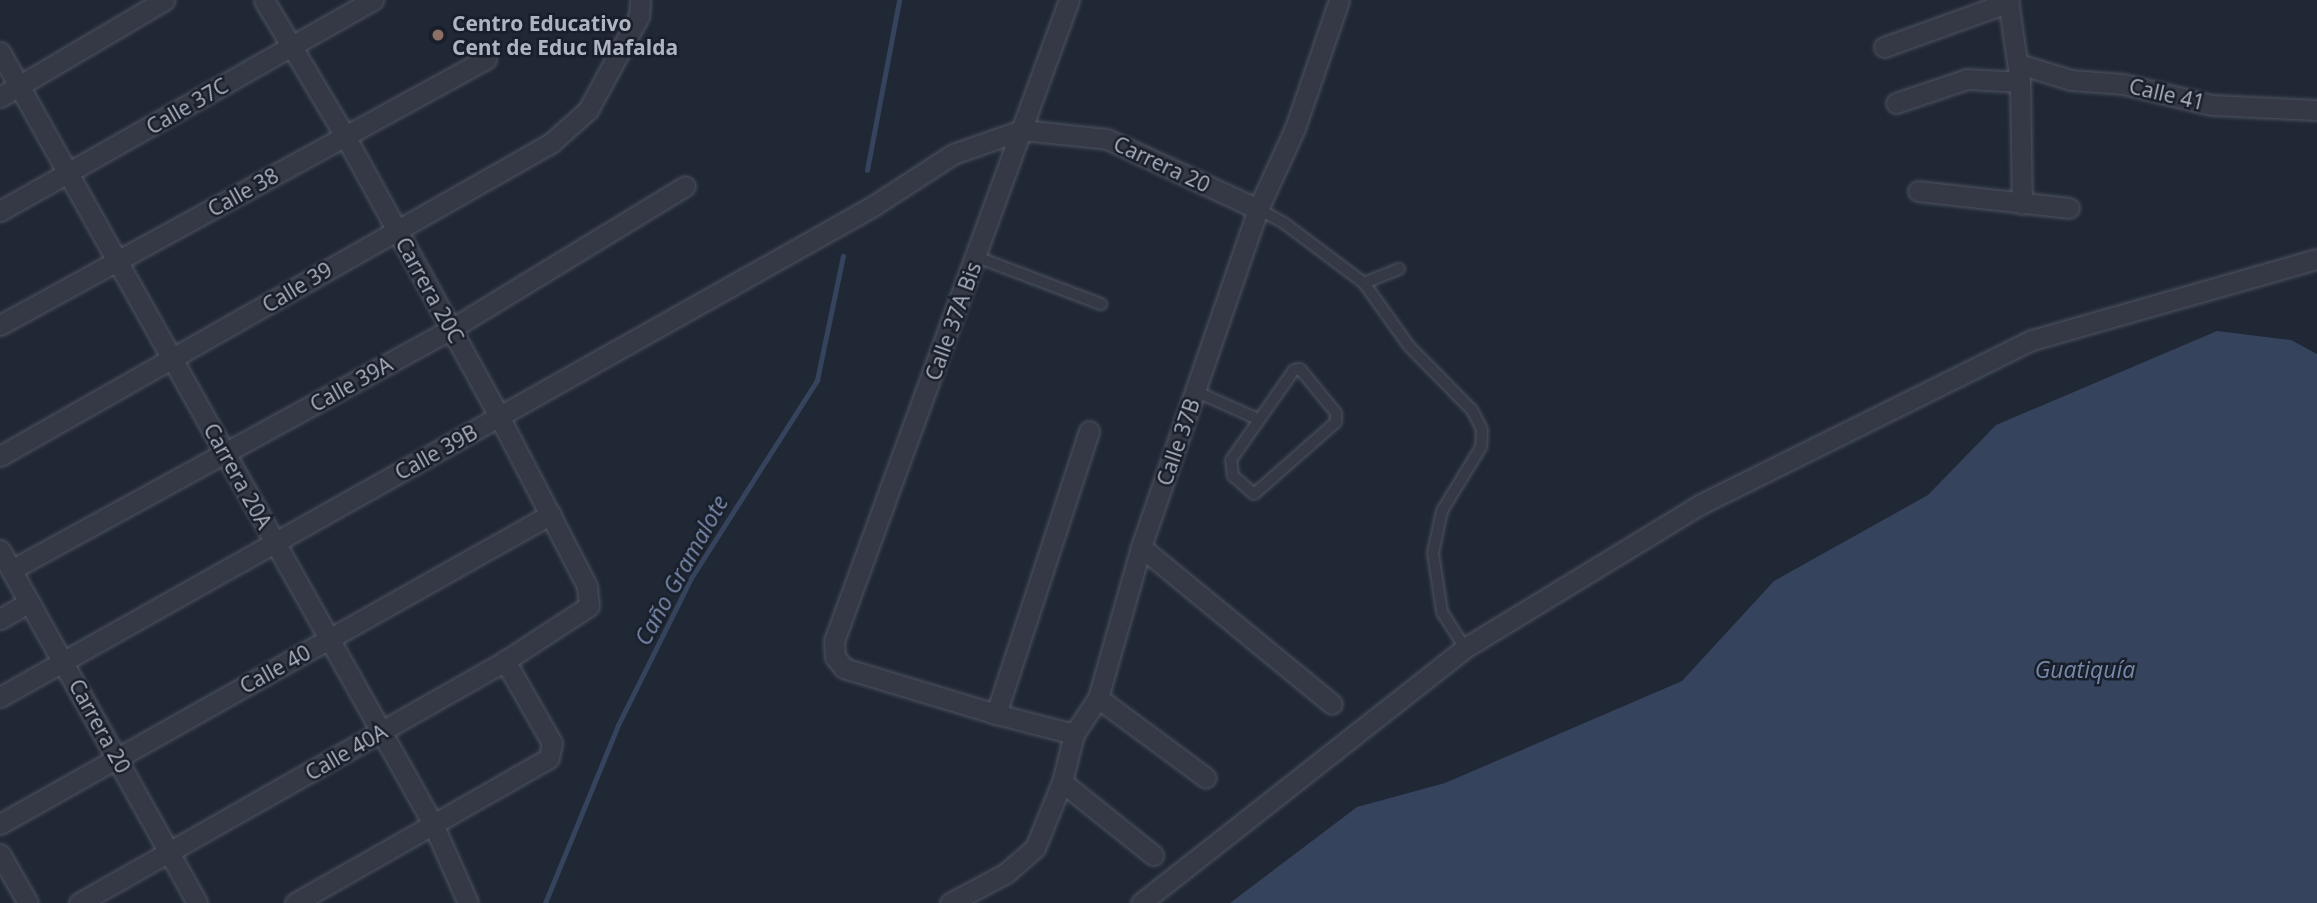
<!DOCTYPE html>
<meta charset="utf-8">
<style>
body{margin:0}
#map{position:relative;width:2317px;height:903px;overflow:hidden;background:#202735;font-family:"Open Sans",sans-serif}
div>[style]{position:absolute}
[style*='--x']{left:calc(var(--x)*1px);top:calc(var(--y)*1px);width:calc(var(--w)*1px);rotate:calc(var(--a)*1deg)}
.water>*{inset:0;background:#36435d}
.stream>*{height:5px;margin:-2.5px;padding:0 2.5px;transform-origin:2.5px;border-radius:2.5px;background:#36435d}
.roads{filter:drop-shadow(0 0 2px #4e5460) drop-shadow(0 0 2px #4e5460)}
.lane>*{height:10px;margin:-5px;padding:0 5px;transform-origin:5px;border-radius:5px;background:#343945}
.street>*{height:19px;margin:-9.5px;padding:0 9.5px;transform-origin:9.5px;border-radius:9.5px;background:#343945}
.dots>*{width:19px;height:19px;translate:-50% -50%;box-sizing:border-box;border:4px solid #191f2a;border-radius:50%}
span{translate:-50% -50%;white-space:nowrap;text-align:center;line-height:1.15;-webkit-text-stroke:5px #191f2a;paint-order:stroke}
.poi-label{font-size:21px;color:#aeb4c2;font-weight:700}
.left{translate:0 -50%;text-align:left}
.street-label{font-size:21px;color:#aeb4c2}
.water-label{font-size:23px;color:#78a;font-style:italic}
</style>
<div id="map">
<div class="water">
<i style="clip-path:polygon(2217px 331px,2291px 340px,2317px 354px,2317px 903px,1230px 903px,1357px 807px,1445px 783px,1682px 681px,1774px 581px,1928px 495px,1996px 425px)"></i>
</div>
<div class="stream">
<i style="--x:867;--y:170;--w:173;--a:-79.3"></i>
<i style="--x:545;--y:903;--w:192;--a:-67.7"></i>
<i style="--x:618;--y:725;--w:164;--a:-63.6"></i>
<i style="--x:691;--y:578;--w:235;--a:-57.5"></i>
<i style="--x:817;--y:380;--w:127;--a:-78.2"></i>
</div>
<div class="roads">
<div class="lane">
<i style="--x:1258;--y:209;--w:30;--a:28"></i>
<i style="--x:1284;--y:223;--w:100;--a:36.9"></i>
<i style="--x:1364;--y:283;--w:77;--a:54.5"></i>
<i style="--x:1409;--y:346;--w:90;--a:45.5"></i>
<i style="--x:1472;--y:410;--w:22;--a:63"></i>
<i style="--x:1482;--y:430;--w:17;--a:93"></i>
<i style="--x:1481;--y:447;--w:75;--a:121.4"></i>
<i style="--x:1442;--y:511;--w:43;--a:102.1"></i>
<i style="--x:1433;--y:553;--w:60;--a:81.3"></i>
<i style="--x:1442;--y:612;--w:43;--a:57.4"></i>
<i style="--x:977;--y:257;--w:133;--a:20.8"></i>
<i style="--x:1364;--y:283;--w:38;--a:-22"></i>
<i style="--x:1300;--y:369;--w:57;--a:50.7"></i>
<i style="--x:1336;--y:413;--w:9;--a:90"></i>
<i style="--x:1336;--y:422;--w:109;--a:138.7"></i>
<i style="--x:1254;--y:494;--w:28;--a:-139"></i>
<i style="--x:1233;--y:476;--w:16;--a:-97"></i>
<i style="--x:1231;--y:460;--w:110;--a:-55"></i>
<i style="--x:1294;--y:370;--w:6;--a:-9"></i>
<i style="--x:1195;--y:391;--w:69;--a:24"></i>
</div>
<div class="street">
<i style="--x:2008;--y:0;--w:83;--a:81.7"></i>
<i style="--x:2020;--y:82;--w:122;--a:89.1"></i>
<i style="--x:1884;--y:47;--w:133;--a:-19.8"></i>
<i style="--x:0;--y:52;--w:885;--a:60.71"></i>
<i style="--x:433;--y:824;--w:86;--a:66.1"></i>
<i style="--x:2019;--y:64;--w:54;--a:17.1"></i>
<i style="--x:2071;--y:80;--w:52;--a:4.4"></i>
<i style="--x:2123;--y:84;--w:91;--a:13.3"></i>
<i style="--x:2212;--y:105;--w:105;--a:2.7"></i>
<i style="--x:0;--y:97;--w:191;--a:-30.5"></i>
<i style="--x:1896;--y:103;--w:75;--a:-18.7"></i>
<i style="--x:1967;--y:79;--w:53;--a:3.2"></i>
<i style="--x:1918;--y:191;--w:152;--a:6.4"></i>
<i style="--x:0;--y:211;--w:429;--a:-29.5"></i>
<i style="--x:0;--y:325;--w:554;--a:-28.69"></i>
<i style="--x:0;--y:456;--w:634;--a:-29.6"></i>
<i style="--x:551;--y:143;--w:50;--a:-41.7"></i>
<i style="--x:588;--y:110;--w:107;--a:-61.5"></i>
<i style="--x:639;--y:16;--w:16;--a:-86"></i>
<i style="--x:1141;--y:547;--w:247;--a:39.4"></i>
<i style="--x:0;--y:550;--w:404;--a:60.8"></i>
<i style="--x:11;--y:570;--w:502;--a:-28.71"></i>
<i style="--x:451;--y:329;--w:274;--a:-31.4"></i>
<i style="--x:0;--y:619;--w:34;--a:-30"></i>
<i style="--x:0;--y:697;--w:1002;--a:-29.35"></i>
<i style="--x:873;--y:206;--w:95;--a:-33"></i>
<i style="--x:953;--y:154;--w:73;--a:-19.2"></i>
<i style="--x:1022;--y:130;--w:85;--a:6"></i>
<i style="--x:1107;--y:139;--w:166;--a:24.9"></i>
<i style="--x:1098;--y:698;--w:134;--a:36.5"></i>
<i style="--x:996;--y:714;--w:159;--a:-163.2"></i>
<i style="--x:844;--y:668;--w:14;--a:-129"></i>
<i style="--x:835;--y:657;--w:16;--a:-94"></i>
<i style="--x:834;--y:641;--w:683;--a:-69.87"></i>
<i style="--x:1074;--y:734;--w:81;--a:-165.6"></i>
<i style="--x:996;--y:714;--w:298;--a:-71.8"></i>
<i style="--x:1062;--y:782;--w:117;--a:38.7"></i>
<i style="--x:0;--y:824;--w:632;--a:-29.36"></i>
<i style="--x:0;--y:854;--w:56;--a:60.3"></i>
<i style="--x:79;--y:903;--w:490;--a:-29.6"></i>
<i style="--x:505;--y:661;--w:100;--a:-33.2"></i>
<i style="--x:589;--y:606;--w:20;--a:-96"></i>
<i style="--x:587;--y:586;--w:191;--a:-117.4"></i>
<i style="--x:499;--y:416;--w:320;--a:-118.8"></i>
<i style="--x:345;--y:136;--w:158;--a:-120.8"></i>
<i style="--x:295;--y:903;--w:292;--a:-29.7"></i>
<i style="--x:549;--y:758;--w:15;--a:-79"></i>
<i style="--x:552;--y:743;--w:95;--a:-119.8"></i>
<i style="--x:950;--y:903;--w:64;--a:-28.2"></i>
<i style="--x:1006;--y:873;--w:38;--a:-41"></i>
<i style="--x:1035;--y:848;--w:71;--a:-67.8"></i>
<i style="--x:1062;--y:782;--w:49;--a:-76"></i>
<i style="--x:1074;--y:734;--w:43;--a:-56.3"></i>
<i style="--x:1098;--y:698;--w:157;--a:-74.1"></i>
<i style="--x:1141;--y:547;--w:358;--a:-70.9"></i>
<i style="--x:1258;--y:209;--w:89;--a:-65.4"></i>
<i style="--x:1295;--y:128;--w:135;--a:-71"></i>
<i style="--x:1141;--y:903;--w:412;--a:-38.2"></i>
<i style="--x:1465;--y:648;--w:276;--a:-31.4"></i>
<i style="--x:1701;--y:504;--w:369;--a:-26.4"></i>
<i style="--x:2032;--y:340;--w:296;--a:-15.9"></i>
</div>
</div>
<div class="dots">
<i style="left:438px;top:35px;background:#8d6e63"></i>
</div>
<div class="poi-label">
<span class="left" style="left:452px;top:35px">Centro Educativo<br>Cent de Educ Mafalda</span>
</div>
<div class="street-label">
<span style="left:2167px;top:94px;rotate:13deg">Calle 41</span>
<span style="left:187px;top:106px;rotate:-30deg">Calle 37C</span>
<span style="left:1162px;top:164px;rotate:25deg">Carrera 20</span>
<span style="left:243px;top:192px;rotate:-29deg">Calle 38</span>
<span style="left:297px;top:287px;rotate:-31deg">Calle 39</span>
<span style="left:430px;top:290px;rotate:61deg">Carrera 20C</span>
<span style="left:953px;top:321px;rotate:-70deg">Calle 37A Bis</span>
<span style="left:351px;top:384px;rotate:-29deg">Calle 39A</span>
<span style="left:1178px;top:442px;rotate:-71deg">Calle 37B</span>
<span style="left:436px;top:452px;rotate:-29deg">Calle 39B</span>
<span style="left:238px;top:476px;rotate:61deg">Carrera 20A</span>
<span style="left:275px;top:669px;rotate:-29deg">Calle 40</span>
<span style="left:100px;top:726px;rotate:61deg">Carrera 20</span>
<span style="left:346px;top:752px;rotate:-30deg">Calle 40A</span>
</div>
<div class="water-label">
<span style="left:681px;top:570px;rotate:-61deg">Caño Gramalote</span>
<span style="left:2085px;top:669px">Guatiquía</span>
</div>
</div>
